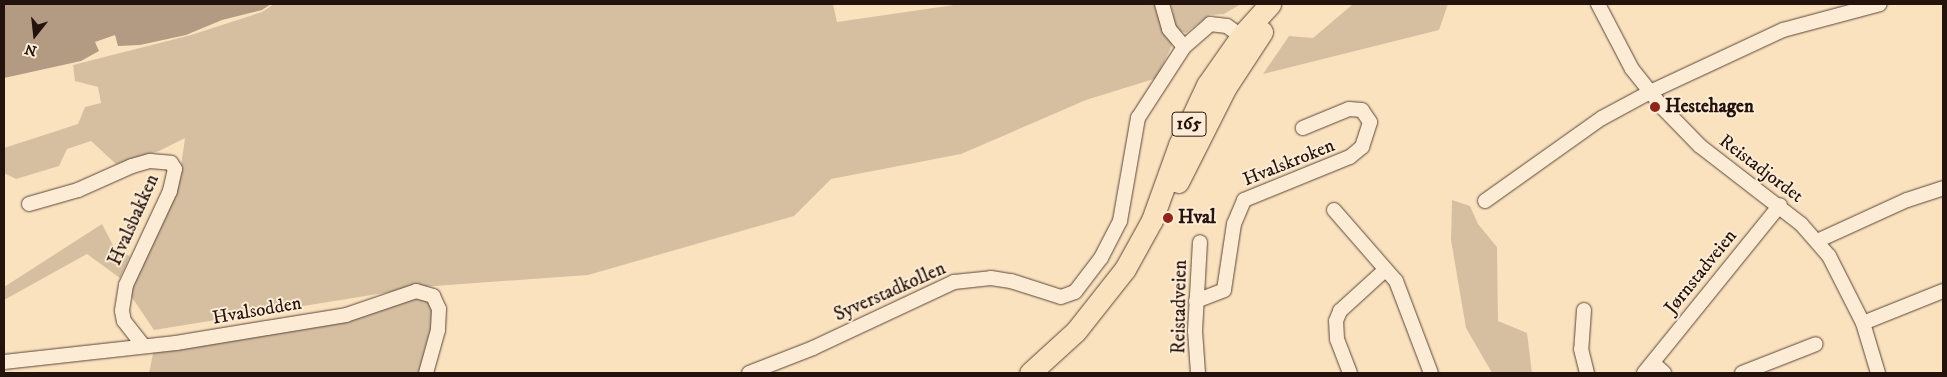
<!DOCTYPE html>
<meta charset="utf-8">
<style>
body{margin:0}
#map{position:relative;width:1947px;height:377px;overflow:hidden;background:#fbe2bf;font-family:"IM FELL DW Pica",serif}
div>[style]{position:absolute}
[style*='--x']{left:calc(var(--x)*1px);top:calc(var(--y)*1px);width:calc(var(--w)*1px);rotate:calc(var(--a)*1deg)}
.green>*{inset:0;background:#d6bfa1}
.water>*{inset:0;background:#b29b82}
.roads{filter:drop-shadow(0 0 1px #5a4639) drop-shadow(0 0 1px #5a4639)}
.street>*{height:14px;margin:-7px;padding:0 7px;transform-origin:7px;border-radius:7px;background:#fcecd5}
.primary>*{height:21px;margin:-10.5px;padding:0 10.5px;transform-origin:10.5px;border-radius:10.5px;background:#fbe2bf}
.dots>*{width:14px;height:14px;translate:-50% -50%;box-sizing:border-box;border:2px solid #fcecd5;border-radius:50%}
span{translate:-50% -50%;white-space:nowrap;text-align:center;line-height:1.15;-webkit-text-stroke:4px #fcecd5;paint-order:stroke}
.shield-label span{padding:1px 4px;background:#fcecd5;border:1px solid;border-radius:4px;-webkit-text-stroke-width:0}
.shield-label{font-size:18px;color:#24120c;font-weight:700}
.poi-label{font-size:19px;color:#24120c;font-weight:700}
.left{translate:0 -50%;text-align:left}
.street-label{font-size:19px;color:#24120c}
.frame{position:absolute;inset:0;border:5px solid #24120c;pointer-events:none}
.north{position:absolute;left:10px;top:10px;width:50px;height:50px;-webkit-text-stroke:4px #fcecd5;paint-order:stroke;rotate:196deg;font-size:14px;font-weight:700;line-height:20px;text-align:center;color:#24120c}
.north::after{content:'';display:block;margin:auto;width:18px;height:22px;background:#24120c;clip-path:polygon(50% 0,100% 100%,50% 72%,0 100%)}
</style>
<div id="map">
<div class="green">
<i style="clip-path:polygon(274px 4px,833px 4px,837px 22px,961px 4px,1162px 4px,1172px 45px,1157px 78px,1086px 100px,961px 154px,831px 179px,794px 216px,588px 275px,421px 287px,154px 330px,127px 290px,179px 180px,185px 138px,159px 151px,116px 164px,91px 141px,67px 149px,59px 166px,16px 179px,4px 173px,4px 148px,78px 124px,85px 107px,101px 103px,98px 87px,75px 81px,73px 65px,191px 35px,262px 12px)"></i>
<i style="clip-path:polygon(1171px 4px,1241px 4px,1224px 14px,1210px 15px,1186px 33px,1176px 30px)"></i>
<i style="clip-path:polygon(1353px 4px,1448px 4px,1439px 30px,1263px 74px,1289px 36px,1313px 38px)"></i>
<i style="clip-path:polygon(1452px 200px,1470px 206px,1478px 224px,1497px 247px,1498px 321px,1527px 333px,1532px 373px,1492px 373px,1466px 328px,1451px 240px)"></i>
<i style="clip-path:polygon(102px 224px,116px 251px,130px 256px,120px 278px,87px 254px,4px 300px,4px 287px)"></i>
<i style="clip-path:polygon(426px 294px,437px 308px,418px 373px,149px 373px,154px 349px)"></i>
</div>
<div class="water">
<i style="clip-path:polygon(4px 4px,271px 4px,262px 10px,222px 20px,186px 35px,140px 45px,118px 46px,115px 35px,95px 42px,99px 51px,81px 61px,4px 78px)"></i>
</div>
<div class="roads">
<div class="street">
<i style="--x:1162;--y:4;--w:26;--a:74"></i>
<i style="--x:1169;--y:29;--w:23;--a:50"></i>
<i style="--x:1184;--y:47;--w:35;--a:-41"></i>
<i style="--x:1210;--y:24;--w:17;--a:7"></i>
<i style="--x:1227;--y:26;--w:26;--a:36"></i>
<i style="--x:1598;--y:4;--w:73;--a:62.4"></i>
<i style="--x:1632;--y:69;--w:50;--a:51.5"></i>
<i style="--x:1663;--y:108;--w:53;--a:45.8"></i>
<i style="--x:1700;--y:146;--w:128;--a:37.7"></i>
<i style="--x:1801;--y:224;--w:43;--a:48.8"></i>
<i style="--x:1829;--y:256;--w:75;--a:63.1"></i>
<i style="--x:1863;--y:323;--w:52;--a:73.3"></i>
<i style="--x:1485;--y:201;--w:143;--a:-35.4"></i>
<i style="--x:1602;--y:118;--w:55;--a:-28.4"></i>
<i style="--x:1650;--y:92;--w:147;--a:-25"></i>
<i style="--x:1783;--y:30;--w:100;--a:-15"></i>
<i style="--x:29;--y:204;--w:51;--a:-15.9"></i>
<i style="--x:78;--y:190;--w:59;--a:-24"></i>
<i style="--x:132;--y:166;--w:19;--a:-16"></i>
<i style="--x:150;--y:161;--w:21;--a:5"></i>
<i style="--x:171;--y:163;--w:7;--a:56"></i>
<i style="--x:175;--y:169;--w:23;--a:103"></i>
<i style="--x:170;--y:191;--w:104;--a:115.1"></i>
<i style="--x:126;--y:285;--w:26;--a:99"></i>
<i style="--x:122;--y:311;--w:10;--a:79"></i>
<i style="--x:124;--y:321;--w:31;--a:52"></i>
<i style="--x:1334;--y:210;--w:94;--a:48.9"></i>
<i style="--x:1396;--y:281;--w:98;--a:69.2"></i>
<i style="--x:1817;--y:241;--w:99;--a:-24.5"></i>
<i style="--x:1907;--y:200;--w:38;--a:-18"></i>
<i style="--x:1196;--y:301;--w:30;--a:-21"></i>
<i style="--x:1224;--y:290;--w:67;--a:-81.4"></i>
<i style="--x:1234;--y:224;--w:26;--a:-67"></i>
<i style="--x:1244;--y:200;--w:114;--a:-22.1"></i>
<i style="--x:1350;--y:157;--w:16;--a:-40"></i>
<i style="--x:1362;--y:147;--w:26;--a:-72"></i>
<i style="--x:1370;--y:122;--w:14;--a:-124"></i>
<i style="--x:1362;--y:110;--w:13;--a:-176"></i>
<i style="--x:1349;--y:109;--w:50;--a:157.6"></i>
<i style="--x:1584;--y:310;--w:39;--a:94"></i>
<i style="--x:1581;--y:349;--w:25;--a:76"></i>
<i style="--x:1863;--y:323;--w:86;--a:-21.8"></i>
<i style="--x:4;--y:362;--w:173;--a:-6.3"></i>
<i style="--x:176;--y:343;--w:92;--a:-9.4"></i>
<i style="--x:267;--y:328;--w:80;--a:-9.3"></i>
<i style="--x:346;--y:315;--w:74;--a:-18.9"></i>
<i style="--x:416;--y:291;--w:18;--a:16"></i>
<i style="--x:433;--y:296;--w:14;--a:65"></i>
<i style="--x:439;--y:309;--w:21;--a:93"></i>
<i style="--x:438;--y:330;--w:45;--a:105.6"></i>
<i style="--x:1653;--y:363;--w:15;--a:42"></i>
<i style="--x:749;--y:373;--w:69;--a:-21.3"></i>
<i style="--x:813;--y:348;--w:156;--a:-25.1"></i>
<i style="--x:954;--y:282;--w:37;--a:-6"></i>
<i style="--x:991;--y:278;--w:20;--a:9"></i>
<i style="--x:1011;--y:281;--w:52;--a:17.7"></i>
<i style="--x:1061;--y:297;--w:15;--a:-20"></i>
<i style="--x:1075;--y:292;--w:43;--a:-52.6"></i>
<i style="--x:1101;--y:258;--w:42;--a:-62.8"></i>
<i style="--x:1120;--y:221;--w:105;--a:-80.1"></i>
<i style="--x:1138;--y:118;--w:85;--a:-57.1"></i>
<i style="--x:1198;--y:373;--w:42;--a:-94.1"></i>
<i style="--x:1195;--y:331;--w:89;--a:-86.8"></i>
<i style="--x:1350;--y:373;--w:36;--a:-111"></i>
<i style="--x:1337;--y:339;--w:18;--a:-93"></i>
<i style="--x:1336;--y:321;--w:11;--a:-68"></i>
<i style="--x:1340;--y:311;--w:61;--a:-42.3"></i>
<i style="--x:1644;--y:373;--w:216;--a:-51"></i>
<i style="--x:1742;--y:373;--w:79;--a:-21.4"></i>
</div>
<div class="primary">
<i style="--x:1178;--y:182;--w:106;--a:-63.2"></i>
<i style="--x:1226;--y:87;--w:66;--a:-56.8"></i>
<i style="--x:1030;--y:373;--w:62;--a:-42.4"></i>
<i style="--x:1076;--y:331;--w:79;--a:-51.7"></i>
<i style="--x:1125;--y:269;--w:56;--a:-61.1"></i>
<i style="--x:1152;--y:220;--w:80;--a:-70.2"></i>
<i style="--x:1179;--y:145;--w:66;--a:-65"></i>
<i style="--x:1207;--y:85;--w:61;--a:-55"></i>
<i style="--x:1242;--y:35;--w:42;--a:-47.9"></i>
</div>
</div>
<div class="dots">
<i style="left:1655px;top:107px;background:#8f2418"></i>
<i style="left:1168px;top:218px;background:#8f2418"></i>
</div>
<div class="shield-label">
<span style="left:1189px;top:124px">165</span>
</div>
<div class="poi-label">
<span class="left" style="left:1665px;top:107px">Hestehagen</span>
<span class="left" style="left:1178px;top:218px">Hval</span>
</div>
<div class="street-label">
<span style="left:1289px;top:163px;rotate:-22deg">Hvalskroken</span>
<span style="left:1761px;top:169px;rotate:37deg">Reistadjordet</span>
<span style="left:134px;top:220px;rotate:-66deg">Hvalsbakken</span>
<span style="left:1701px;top:272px;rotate:-51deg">Jørnstadveien</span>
<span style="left:890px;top:292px;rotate:-24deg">Syverstadkollen</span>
<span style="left:1180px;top:307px;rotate:-89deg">Reistadveien</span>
<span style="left:257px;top:311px;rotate:-10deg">Hvalsodden</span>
</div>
<div class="frame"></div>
<div class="north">N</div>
</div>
